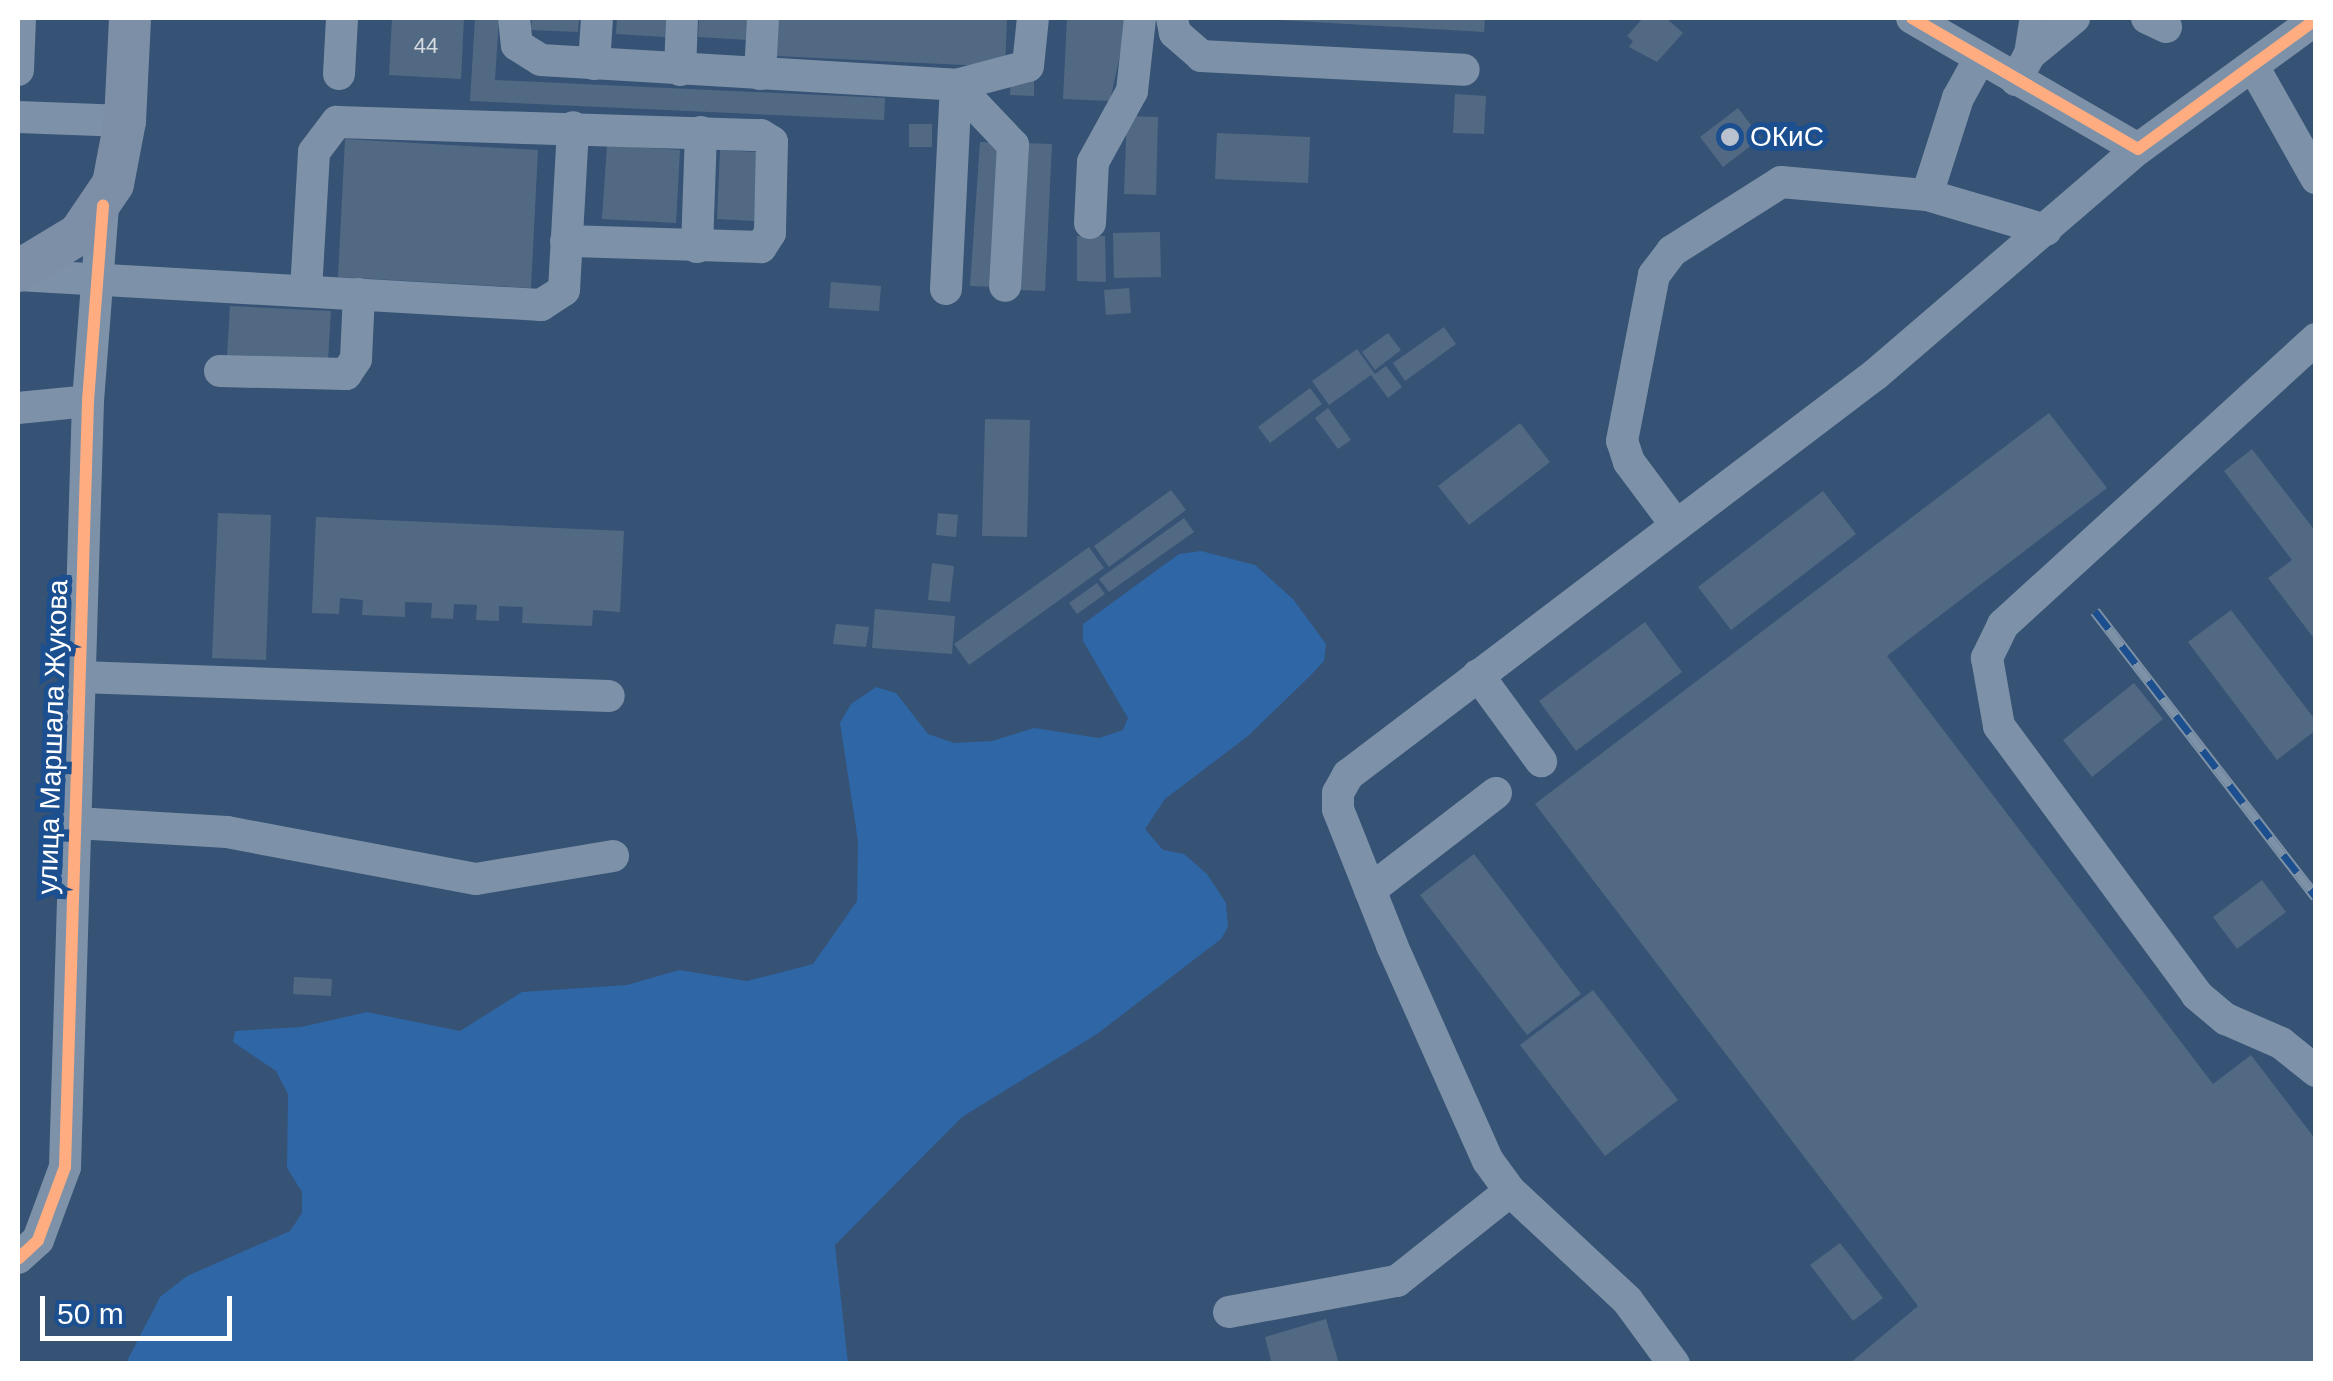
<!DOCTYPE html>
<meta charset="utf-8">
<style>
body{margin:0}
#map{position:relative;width:2333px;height:1381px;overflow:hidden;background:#365274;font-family:Arial,sans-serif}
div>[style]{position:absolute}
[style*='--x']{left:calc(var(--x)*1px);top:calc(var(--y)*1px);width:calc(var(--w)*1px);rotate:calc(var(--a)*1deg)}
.green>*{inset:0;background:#2f66a5}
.building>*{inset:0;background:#526984}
.minor>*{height:32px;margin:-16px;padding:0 16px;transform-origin:16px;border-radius:16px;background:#7d92a8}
.major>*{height:42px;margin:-21px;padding:0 21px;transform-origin:21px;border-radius:21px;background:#7d8ea7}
.rail>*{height:11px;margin-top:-5.5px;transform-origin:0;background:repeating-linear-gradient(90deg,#1b4f8f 0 22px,#7e92a7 0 44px);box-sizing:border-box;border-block:2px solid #7e92a7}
.cycleway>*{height:12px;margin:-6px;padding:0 6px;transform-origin:6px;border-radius:6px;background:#ffac80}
.dots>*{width:28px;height:28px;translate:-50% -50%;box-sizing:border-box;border:5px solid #1b4f8f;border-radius:50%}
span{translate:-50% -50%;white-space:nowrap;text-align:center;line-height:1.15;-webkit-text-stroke:10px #1b4f8f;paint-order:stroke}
.number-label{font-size:22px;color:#d4dae0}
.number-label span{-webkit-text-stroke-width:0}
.poi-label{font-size:28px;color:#fff}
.left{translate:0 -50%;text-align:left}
.street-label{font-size:28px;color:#fff}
.frame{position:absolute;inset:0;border:20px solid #fff;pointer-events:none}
.scale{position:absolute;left:40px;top:1296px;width:192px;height:45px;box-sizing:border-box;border:5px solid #fff;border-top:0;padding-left:12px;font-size:30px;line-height:35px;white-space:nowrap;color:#fff;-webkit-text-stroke:8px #1b4f8f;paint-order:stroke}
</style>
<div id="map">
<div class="green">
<i style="clip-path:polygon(1201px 551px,1255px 565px,1293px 599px,1326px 644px,1324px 661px,1310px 676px,1248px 736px,1165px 799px,1145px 829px,1163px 850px,1184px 854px,1207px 874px,1226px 903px,1228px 927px,1221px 939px,1097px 1034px,962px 1117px,835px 1245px,848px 1363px,126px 1363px,160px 1297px,187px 1276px,290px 1231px,302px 1213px,302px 1192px,287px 1168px,288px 1094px,276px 1071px,233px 1042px,235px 1031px,301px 1027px,367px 1012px,460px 1031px,522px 992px,627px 985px,679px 970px,747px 981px,813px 964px,857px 901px,858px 841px,840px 723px,851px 704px,876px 687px,896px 693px,928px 734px,954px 743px,992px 741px,1034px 728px,1099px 738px,1123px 730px,1128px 718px,1083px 641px,1083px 624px,1179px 554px)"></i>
</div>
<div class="building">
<i style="clip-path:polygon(392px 18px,464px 18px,461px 79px,389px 75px)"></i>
<i style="clip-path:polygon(475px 18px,499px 18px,495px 80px,885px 98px,884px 120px,470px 101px)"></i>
<i style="clip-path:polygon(532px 18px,579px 18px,578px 32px,531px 30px)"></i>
<i style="clip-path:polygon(617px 18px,666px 18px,665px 37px,616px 34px)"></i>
<i style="clip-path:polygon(699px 18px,749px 18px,748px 40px,698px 37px)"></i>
<i style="clip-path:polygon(778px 18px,1007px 20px,1005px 67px,776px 56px)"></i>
<i style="clip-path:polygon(1067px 18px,1128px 18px,1110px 101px,1063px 99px)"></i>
<i style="clip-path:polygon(1242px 18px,1485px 18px,1484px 32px)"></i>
<i style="clip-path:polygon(1643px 18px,1666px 18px,1683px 33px,1657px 62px,1629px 47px,1633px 41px,1627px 36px)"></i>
<i style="clip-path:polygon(1011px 79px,1034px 80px,1034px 96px,1010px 95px)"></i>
<i style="clip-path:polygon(1455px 94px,1486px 96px,1484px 134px,1453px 133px)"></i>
<i style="clip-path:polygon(1738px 108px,1761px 138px,1723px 167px,1700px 137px)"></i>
<i style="clip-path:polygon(1127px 116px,1158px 117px,1156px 195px,1124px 194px)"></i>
<i style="clip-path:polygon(909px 124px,932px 124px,932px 147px,909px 147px)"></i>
<i style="clip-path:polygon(1217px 133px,1310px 137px,1308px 183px,1215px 179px)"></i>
<i style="clip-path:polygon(345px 139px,538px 150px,531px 288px,338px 277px)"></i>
<i style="clip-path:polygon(980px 142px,1004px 143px,994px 287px,970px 286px)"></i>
<i style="clip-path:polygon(1025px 143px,1052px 144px,1045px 291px,1019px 290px)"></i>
<i style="clip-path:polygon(607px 145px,680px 150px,676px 223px,602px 219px)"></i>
<i style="clip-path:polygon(720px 150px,757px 152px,754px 221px,717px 219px)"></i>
<i style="clip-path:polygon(1160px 232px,1161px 277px,1114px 278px,1113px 233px)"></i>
<i style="clip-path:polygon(1077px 236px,1105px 236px,1106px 282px,1077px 281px)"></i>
<i style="clip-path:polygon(831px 282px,881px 286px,879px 311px,829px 308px)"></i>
<i style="clip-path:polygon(1129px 288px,1131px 313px,1106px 315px,1104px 290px)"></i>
<i style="clip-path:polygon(230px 306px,331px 311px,328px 361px,227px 356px)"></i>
<i style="clip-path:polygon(1444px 327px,1456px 344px,1405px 381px,1393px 363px)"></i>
<i style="clip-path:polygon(1388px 333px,1401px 350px,1375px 370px,1362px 352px)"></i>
<i style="clip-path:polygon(1357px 349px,1375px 374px,1386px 366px,1402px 387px,1388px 398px,1371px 375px,1329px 405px,1312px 381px)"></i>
<i style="clip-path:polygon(1310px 388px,1322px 404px,1270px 443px,1258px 427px)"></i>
<i style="clip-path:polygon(1328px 408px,1351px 440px,1338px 449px,1315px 418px)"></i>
<i style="clip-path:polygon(2049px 413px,2107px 488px,1887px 656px,2213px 1084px,2251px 1055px,2316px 1140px,2316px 1364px,1849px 1364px,1918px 1306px,1535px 804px)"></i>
<i style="clip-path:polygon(985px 419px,1030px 420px,1027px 537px,982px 536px)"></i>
<i style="clip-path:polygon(1520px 423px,1550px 462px,1469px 525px,1438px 486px)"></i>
<i style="clip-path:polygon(2252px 449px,2316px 532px,2316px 641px,2268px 578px,2292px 560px,2224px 471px)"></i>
<i style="clip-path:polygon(1171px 490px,1186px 510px,1109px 567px,1094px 546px)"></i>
<i style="clip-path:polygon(1823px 491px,1856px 534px,1731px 630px,1698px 587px)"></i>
<i style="clip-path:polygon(218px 513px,271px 515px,266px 660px,212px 658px)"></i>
<i style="clip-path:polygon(938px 513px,958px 515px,956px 537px,936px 535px)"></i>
<i style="clip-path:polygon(316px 517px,624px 531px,620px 612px,593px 610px,592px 626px,522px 623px,523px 607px,499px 606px,499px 621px,476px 620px,477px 605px,454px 604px,453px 619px,431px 618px,432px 603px,405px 602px,405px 617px,362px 615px,363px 600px,340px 598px,339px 614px,312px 613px)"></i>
<i style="clip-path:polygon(1184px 518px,1194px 532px,1109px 592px,1099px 579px)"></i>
<i style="clip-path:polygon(1089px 547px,1104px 568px,969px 665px,954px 644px)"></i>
<i style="clip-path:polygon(932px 563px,954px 566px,950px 602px,928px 600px)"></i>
<i style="clip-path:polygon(1097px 583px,1105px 594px,1077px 614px,1069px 603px)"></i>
<i style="clip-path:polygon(875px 609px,955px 616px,952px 654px,872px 648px)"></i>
<i style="clip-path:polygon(2231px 610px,2316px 721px,2316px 730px,2277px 760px,2188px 642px)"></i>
<i style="clip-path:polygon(1645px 622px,1682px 672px,1576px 751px,1539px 701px)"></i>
<i style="clip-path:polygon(836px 624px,869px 627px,866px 647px,833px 644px)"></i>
<i style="clip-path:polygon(2134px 683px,2163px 719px,2092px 777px,2063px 740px)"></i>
<i style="clip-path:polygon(1474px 854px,1581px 994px,1527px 1035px,1420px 895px)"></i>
<i style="clip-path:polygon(2262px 880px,2286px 912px,2237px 949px,2213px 917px)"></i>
<i style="clip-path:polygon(294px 977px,332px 979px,331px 996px,293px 994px)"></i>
<i style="clip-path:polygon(1593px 990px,1678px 1100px,1605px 1156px,1520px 1045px)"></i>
<i style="clip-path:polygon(1840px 1243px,1883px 1298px,1853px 1321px,1810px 1265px)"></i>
<i style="clip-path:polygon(1326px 1319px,1339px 1364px,1272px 1364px,1265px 1337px)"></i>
</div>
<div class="minor">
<i style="--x:514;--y:18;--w:27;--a:84"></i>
<i style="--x:517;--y:45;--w:28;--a:32"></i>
<i style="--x:541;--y:60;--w:416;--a:3.4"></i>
<i style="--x:956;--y:85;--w:83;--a:46.5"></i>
<i style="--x:1013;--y:145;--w:141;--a:93.2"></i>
<i style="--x:1172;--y:18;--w:15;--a:79"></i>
<i style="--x:1175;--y:33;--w:35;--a:41"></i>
<i style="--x:1201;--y:56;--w:263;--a:3"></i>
<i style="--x:1912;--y:18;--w:261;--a:30.1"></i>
<i style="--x:2147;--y:18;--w:21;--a:25"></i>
<i style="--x:2030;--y:54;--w:36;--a:-81"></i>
<i style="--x:594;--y:64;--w:46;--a:-86.3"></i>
<i style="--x:2253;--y:66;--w:129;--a:60.6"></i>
<i style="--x:18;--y:70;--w:52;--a:-87.8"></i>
<i style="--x:680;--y:70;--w:52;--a:-87.8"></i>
<i style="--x:339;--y:74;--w:56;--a:-86.9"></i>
<i style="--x:760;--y:74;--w:56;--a:-86.9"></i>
<i style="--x:2016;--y:80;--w:30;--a:-62"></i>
<i style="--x:2030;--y:54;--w:57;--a:-39.3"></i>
<i style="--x:18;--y:117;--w:107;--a:2.1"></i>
<i style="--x:1927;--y:195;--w:102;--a:-72.3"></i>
<i style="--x:1958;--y:98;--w:46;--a:-61.2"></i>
<i style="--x:1090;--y:223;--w:61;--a:-87.2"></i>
<i style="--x:1093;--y:162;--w:81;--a:-61.2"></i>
<i style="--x:1132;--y:91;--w:73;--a:-83.7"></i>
<i style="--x:697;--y:247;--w:115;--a:-88"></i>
<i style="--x:18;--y:275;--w:524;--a:3.28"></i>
<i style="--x:541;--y:305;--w:27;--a:-33"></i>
<i style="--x:564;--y:290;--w:163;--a:-86.8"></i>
<i style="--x:946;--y:289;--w:204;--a:-87.2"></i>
<i style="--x:956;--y:85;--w:74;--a:-14.8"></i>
<i style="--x:1028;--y:66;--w:48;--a:-84.1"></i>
<i style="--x:306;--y:291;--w:139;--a:-86.7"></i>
<i style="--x:314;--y:152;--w:38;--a:-53"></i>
<i style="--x:337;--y:122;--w:424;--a:1.8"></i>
<i style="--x:761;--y:135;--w:13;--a:32"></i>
<i style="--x:772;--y:142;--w:91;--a:91.3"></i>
<i style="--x:770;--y:233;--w:17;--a:123"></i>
<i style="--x:761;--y:247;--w:195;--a:-178.2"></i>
<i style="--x:2316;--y:339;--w:424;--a:137.6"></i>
<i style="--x:2003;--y:625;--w:37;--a:116"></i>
<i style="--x:1987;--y:658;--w:69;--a:80"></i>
<i style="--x:1999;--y:726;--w:334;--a:53.6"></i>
<i style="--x:2197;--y:995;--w:38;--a:40"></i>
<i style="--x:2226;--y:1019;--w:60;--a:23.6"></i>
<i style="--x:2281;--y:1043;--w:45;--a:38.7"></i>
<i style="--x:220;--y:371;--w:126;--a:1.4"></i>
<i style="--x:346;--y:374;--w:18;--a:-56"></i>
<i style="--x:356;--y:359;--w:65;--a:-87.4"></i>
<i style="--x:18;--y:408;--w:70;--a:-5.7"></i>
<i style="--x:1676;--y:525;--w:79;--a:-126.7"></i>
<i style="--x:1629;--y:462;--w:22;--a:-108"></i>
<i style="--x:1622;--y:441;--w:169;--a:-79.1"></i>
<i style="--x:1654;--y:275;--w:30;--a:-53"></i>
<i style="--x:1672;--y:251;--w:129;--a:-32.3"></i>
<i style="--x:1781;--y:182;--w:147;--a:5.1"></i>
<i style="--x:1927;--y:195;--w:124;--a:16.4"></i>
<i style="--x:1478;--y:675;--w:107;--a:53.8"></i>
<i style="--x:80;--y:677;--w:529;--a:2.06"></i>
<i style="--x:76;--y:823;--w:151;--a:3.4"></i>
<i style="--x:227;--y:832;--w:253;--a:10.7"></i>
<i style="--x:476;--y:879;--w:139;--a:-9.5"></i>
<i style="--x:1370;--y:890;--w:159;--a:-37.6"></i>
<i style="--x:18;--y:1258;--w:27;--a:-42"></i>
<i style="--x:38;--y:1240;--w:78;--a:-69.7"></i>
<i style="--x:65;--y:1167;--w:766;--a:-88.28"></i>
<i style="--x:88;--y:401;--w:196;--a:-85.6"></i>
<i style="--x:1229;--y:1312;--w:171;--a:-10.5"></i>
<i style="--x:1397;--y:1281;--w:144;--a:-38.5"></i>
<i style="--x:1674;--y:1364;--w:79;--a:-126.3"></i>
<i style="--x:1627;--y:1300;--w:160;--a:-137"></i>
<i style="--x:1510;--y:1191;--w:37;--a:-126"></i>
<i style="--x:1488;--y:1161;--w:236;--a:-114"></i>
<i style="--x:1392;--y:945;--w:146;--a:-111.7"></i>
<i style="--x:1338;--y:809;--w:16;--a:-90"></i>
<i style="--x:1338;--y:793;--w:21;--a:-61"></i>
<i style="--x:1348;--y:775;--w:663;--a:-37.22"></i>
<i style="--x:1876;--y:374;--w:345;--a:-40.7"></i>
<i style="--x:2138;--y:149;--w:220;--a:-36.1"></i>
</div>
<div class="major">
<i style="--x:18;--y:271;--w:71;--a:-31.2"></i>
<i style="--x:79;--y:234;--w:60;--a:-55.8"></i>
<i style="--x:113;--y:184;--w:64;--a:-79.2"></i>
<i style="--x:125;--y:121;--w:103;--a:-87.2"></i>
</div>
<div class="rail">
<i style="--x:2095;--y:611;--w:361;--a:52.3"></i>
</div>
<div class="cycleway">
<i style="--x:1912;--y:18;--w:261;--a:30.1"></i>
<i style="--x:2138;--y:149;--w:220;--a:-36.1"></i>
<i style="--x:19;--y:1258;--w:26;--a:-43"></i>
<i style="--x:38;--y:1240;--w:78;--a:-69.7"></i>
<i style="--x:65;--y:1167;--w:766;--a:-88.28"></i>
<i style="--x:88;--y:401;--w:196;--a:-85.6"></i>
</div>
<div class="dots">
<i style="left:1730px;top:137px;background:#b9c2ce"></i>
</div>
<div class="number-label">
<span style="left:426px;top:46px">44</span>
</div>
<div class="poi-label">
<span class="left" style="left:1750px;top:137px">ОКиС</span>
</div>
<div class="street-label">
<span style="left:53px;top:737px;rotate:-88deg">улица Маршала Жукова</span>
</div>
<div class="frame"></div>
<div class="scale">50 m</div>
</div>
